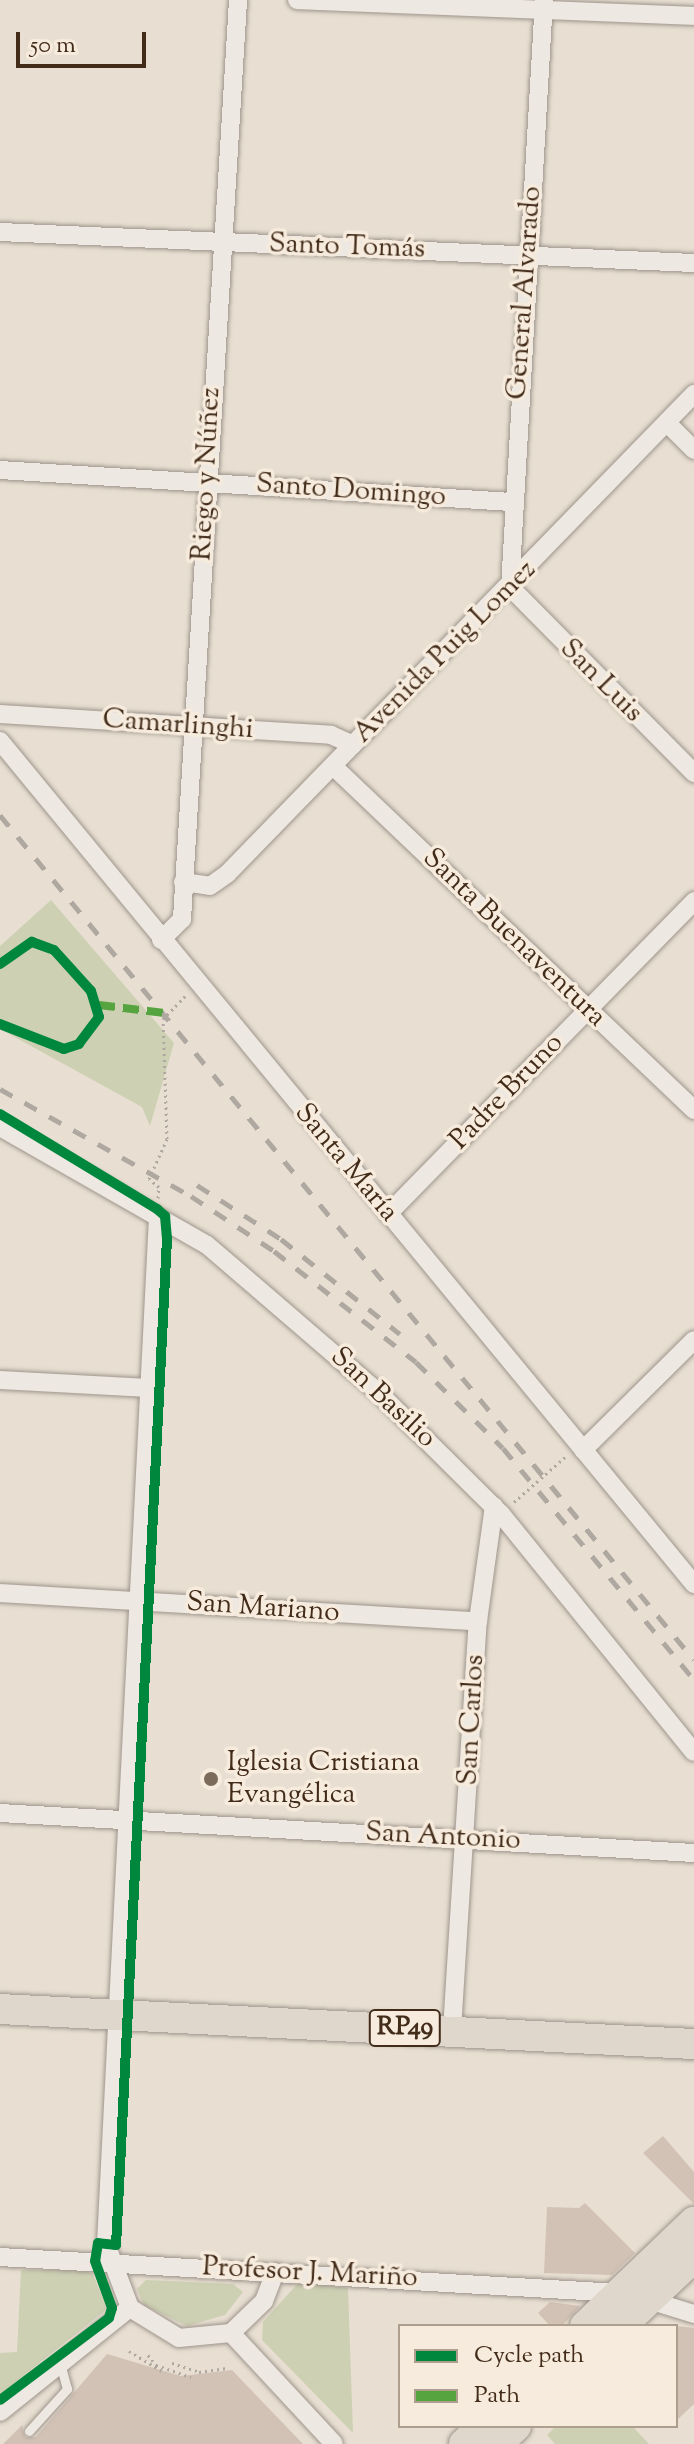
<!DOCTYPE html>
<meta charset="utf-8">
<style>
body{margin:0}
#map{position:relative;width:694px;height:2444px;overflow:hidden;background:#e8dfd2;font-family:"Sorts Mill Goudy",serif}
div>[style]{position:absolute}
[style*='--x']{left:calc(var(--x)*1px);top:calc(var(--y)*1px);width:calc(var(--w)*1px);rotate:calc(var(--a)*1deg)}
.green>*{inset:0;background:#cdd0b3}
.building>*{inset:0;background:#d2c2b6}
.path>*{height:3px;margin-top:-1.5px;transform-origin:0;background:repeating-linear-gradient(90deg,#aea8a1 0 2px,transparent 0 6px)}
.roads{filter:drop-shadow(0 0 2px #9e958c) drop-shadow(0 0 2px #9e958c)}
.service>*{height:9px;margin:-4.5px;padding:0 4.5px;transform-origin:4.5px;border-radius:4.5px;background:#ede8e1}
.minor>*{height:18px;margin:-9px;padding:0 9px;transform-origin:9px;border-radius:9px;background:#ede8e1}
.primary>*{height:30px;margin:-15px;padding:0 15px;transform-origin:15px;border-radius:15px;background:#e0d7cc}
.rail>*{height:5px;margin-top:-2.5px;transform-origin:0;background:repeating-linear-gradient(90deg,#aea8a1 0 14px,transparent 0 28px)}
.quiet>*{height:8px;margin-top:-4px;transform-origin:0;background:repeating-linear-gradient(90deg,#55a440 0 16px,transparent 0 24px)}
.cycleway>*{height:10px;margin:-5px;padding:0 5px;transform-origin:5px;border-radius:5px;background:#00873e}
.dots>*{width:22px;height:22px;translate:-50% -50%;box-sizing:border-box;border:4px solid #f6ebdc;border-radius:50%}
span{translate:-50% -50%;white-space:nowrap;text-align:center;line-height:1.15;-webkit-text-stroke:7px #f6ebdc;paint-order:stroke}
.shield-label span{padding:2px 6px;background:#f6ebdc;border:2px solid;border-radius:6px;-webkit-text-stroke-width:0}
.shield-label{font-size:26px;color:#422b19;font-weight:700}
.street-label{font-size:28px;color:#422b19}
.poi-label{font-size:28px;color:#422b19}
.left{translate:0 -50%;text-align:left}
.legend{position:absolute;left:398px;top:2324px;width:280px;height:104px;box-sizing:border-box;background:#f6ebdc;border:2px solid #ae9e8e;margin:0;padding:10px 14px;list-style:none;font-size:24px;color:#422b19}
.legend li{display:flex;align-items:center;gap:16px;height:40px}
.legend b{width:40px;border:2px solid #ae9e8e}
.scale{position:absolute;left:16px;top:32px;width:130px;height:36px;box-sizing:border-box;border:4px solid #422b19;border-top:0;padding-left:10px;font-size:24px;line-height:28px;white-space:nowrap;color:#422b19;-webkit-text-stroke:6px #f6ebdc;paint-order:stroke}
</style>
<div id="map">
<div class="green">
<i style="clip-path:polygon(51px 900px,174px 1043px,150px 1126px,142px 1107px,0 1029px,0 946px)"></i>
<i style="clip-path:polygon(21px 2270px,84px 2270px,93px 2274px,107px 2309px,0 2394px,0 2353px,17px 2352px)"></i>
<i style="clip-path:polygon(146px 2280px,233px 2284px,243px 2292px,225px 2315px,187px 2326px,144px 2305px,137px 2289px)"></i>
<i style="clip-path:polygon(299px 2282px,348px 2288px,353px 2433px,262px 2340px,263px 2322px)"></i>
<i style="clip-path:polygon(556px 2426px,632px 2426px,649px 2444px,555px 2444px,547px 2435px)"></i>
</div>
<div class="building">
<i style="clip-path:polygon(663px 2136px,694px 2172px,694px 2204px,643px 2153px)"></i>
<i style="clip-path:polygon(585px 2203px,635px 2253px,612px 2275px,544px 2273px,547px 2207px,579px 2208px)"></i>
<i style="clip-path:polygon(550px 2302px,580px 2306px,562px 2326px,550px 2326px,538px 2313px)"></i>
<i style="clip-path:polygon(676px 2326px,694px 2328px,694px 2404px,676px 2421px)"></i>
<i style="clip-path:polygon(107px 2354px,181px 2376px,232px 2370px,303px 2444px,3px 2444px,22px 2425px,25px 2437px,36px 2437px)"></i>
</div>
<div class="path">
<i style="--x:158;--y:1198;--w:11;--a:-85"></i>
<i style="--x:159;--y:1187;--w:13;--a:-141"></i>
<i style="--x:149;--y:1179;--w:44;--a:-65.8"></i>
<i style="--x:167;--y:1139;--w:120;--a:-91.9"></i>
<i style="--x:163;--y:1019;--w:36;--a:-46"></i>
<i style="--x:514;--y:1502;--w:68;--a:-41.4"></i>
<i style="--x:129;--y:2351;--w:42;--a:31.4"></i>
<i style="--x:148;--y:2355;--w:13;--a:51"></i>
<i style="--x:156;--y:2365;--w:37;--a:19"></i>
<i style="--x:172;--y:2363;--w:28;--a:18"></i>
<i style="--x:199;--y:2372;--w:28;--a:-8"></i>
</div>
<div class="roads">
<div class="service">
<i style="--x:29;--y:2431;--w:57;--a:-47.9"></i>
<i style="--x:67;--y:2389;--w:27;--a:-105"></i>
</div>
<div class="minor">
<i style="--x:297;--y:0;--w:397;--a:2.3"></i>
<i style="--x:544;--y:0;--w:588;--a:93.31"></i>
<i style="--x:510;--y:587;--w:262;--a:45.3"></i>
<i style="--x:0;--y:232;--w:695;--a:2.56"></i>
<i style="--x:667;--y:423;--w:38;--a:45"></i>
<i style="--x:0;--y:470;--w:512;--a:3.58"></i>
<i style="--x:0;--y:714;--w:332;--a:3.6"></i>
<i style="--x:331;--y:735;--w:24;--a:24"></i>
<i style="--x:0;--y:741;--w:1092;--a:50.54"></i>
<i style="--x:333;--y:766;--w:499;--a:43.6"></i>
<i style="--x:183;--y:882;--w:27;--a:8"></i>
<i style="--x:210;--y:886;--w:21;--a:-35"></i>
<i style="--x:227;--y:874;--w:670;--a:-45.79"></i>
<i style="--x:161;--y:940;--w:30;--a:-45"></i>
<i style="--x:182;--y:919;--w:921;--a:-86.51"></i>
<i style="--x:0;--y:1127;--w:238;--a:29.7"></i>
<i style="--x:207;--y:1245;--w:225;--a:40.7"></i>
<i style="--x:378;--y:1392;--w:173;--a:44.8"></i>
<i style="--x:501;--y:1514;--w:306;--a:51"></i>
<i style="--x:388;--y:1214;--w:438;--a:-45.6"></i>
<i style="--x:158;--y:1217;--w:1028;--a:92.9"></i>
<i style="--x:106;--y:2244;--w:68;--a:69.4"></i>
<i style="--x:130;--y:2308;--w:57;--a:31.5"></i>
<i style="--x:179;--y:2338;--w:52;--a:-5.5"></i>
<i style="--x:231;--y:2333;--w:46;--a:-44.1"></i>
<i style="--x:264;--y:2301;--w:31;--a:-69"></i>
<i style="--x:0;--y:1380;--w:149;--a:3.1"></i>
<i style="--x:583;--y:1450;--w:156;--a:-44.7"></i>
<i style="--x:0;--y:1593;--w:479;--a:3.4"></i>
<i style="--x:0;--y:1813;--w:695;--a:3.3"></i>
<i style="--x:452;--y:2030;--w:410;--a:-86.4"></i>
<i style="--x:478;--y:1621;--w:116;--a:-82.1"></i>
<i style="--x:0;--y:2257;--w:620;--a:3.33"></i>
<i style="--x:649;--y:2300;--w:47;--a:17.3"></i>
<i style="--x:231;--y:2333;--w:151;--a:47.1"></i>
<i style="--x:0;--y:2412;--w:166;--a:-38.7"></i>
</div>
<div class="primary">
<i style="--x:0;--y:2009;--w:695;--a:2.89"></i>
<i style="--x:585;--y:2326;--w:151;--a:-43.7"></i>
<i style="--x:621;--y:2326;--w:100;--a:-43.4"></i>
<i style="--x:464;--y:2444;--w:26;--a:-43"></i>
<i style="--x:497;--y:2444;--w:26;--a:-43"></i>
</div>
</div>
<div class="rail">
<i style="--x:0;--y:815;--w:1093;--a:50.6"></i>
<i style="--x:0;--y:1089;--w:219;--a:29.3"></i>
<i style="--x:191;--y:1196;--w:100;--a:33.5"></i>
<i style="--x:274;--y:1251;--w:180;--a:38"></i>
<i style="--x:416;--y:1362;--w:122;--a:44.7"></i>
<i style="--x:503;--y:1448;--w:301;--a:50.5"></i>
<i style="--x:197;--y:1185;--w:100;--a:32.7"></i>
<i style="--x:281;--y:1239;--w:152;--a:38.6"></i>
</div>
<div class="quiet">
<i style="--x:99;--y:1005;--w:66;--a:6.9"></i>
</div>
<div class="cycleway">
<i style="--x:0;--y:964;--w:39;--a:-35"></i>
<i style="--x:32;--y:942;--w:23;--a:20"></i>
<i style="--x:54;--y:950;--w:55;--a:47.9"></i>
<i style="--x:91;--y:991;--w:27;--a:73"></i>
<i style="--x:99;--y:1017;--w:34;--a:127"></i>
<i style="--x:79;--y:1044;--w:16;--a:162"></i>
<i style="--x:64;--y:1049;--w:69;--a:-158.7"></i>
<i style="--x:0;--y:1114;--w:184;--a:31.2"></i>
<i style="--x:157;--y:1209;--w:11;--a:41"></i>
<i style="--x:165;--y:1216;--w:23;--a:85"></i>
<i style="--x:167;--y:1239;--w:1007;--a:92.9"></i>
<i style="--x:116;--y:2245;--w:18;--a:-174"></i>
<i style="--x:98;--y:2243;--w:18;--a:99"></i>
<i style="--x:95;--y:2261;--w:50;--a:70.1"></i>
<i style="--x:112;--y:2308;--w:10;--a:107"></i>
<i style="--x:109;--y:2318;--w:136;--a:143"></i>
</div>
<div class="dots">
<i style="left:211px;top:1779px;background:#7c6a5a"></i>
</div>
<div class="shield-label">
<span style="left:405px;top:2028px">RP49</span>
</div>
<div class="street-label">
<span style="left:347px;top:247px;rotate:2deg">Santo Tomás</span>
<span style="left:525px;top:293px;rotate:-86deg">General Alvarado</span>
<span style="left:207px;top:474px;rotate:-87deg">Riego y Núñez</span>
<span style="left:351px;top:491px;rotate:4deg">Santo Domingo</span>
<span style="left:445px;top:652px;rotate:-45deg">Avenida Puig Lomez</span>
<span style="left:601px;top:681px;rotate:45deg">San Luis</span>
<span style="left:178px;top:725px;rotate:4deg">Camarlinghi</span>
<span style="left:514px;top:938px;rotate:44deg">Santa Buenaventura</span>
<span style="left:507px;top:1092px;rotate:-46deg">Padre Bruno</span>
<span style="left:346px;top:1163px;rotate:50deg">Santa María</span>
<span style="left:383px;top:1398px;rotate:43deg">San Basilio</span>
<span style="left:263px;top:1608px;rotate:4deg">San Mariano</span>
<span style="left:472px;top:1720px;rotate:-87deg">San Carlos</span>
<span style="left:443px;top:1837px;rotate:3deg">San Antonio</span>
<span style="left:310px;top:2273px;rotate:3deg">Profesor J. Mariño</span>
</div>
<div class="poi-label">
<span class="left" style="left:227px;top:1779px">Iglesia Cristiana<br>Evangélica</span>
</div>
<ul class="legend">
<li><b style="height:10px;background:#00873e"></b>Cycle path</li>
<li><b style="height:10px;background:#55a440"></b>Path</li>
</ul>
<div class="scale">50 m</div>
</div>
